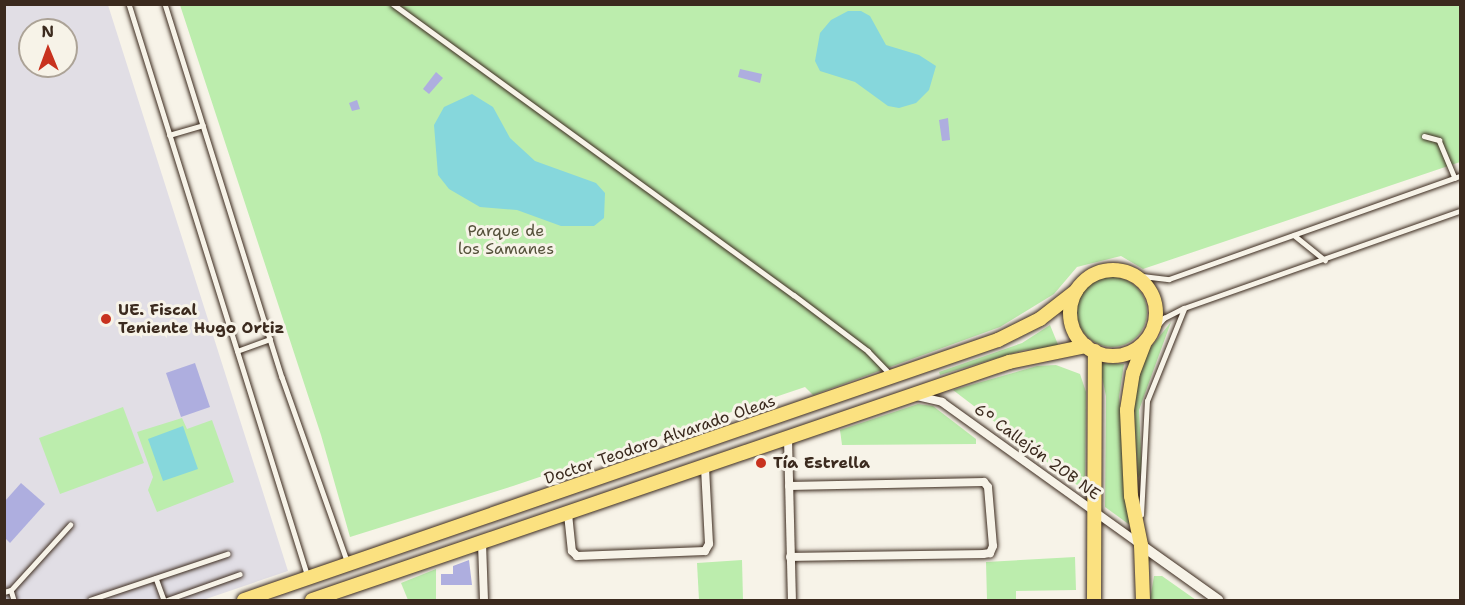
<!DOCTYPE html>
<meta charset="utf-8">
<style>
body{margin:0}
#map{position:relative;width:1465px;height:605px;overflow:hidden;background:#f7f3e8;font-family:"Shantell Sans",sans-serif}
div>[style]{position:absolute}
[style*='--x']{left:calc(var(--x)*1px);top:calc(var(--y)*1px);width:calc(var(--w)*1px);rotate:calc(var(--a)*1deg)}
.built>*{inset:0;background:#e1dee5}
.green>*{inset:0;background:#bcedad}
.round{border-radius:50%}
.water>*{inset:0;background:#86d7dc}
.building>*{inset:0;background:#aeaedf}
.roads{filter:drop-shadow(0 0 2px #3b2a1e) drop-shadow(0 0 2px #3b2a1e)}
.service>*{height:4.5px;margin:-2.25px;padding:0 2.25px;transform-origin:2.25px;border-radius:2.25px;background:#f7f3e8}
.minor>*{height:8px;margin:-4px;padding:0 4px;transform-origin:4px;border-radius:4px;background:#f7f3e8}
.tertiary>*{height:10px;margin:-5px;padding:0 5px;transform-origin:5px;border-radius:5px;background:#f7f3e8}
.primary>*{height:14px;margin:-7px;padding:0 7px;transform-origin:7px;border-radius:7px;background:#fbe180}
.primary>.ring{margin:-7px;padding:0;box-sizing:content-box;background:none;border:14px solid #fbe180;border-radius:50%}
.dots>*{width:16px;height:16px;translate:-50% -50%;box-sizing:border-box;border:3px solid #f7f3e8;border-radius:50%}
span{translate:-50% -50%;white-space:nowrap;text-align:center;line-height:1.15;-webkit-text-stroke:6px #f7f3e8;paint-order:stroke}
.park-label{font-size:16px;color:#55513b}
.poi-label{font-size:16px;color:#3b2a1e;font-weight:700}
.left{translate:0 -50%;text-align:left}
.street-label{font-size:16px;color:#3b2a1e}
.frame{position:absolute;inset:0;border:6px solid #3b2a1e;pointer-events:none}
.north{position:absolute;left:18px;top:18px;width:60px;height:60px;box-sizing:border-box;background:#f7f3e8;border:2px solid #aca397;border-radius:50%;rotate:359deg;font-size:16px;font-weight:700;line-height:24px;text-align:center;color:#3b2a1e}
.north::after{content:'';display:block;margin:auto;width:21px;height:27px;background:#c8321e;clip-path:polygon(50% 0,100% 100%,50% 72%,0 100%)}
</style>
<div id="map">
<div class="built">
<i style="clip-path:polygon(evenodd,4px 5px,108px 5px,288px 571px,203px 600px,5px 600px,4px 5px,30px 30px,66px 30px,66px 66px,30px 66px,30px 30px)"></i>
</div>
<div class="green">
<i style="clip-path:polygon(180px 5px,1460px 5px,1460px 162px,1143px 269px,1121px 256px,1077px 267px,1054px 294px,1000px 327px,813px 395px,805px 387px,513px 486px,350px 537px,321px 435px)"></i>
<i class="round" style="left:1077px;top:277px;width:70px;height:70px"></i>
<i style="clip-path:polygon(1171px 322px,1139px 410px,1142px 471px,1138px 478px,1133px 390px,1147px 352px)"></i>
<i style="clip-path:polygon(1050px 325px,1059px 347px,1024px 350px,940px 375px,939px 372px,1022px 343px)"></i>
<i style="clip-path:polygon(1099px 363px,1124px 364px,1119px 397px,1134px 528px,1105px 507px,1106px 396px)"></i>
<i style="clip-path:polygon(1056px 365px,1080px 374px,1086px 392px,1085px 487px,1081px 488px,953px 390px,1037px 366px)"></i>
<i style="clip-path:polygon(918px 404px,933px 406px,976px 439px,976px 444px,842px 445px,840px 430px)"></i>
<i style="clip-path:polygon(123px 407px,144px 463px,60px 494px,39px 438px)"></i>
<i style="clip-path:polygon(182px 418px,187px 429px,212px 420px,234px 482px,157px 512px,148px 490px,153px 477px,137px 432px)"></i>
<i style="clip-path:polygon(1075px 557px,1076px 590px,1016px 591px,1016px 600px,987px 600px,986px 562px)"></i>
<i style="clip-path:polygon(742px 560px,743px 600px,699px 600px,697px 563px)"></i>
<i style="clip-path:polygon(436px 569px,436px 600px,408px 600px,401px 583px)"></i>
<i style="clip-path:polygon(1154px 576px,1162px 576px,1196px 600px,1150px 600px)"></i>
</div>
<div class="water">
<i style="clip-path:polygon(848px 11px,861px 11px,870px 16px,886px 45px,919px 55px,936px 66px,929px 90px,916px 103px,899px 108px,888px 106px,855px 82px,820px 71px,815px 61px,820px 33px,831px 20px)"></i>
<i style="clip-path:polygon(472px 94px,493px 107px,510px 138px,535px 161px,596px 183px,605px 193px,604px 218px,594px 226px,561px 226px,517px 210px,480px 207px,449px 189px,438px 175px,434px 125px,444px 107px)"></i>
<i style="clip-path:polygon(183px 426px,198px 469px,163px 481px,148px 439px)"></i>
</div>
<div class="building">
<i style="clip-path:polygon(740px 69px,762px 74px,760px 83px,738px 77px)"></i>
<i style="clip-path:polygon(436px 72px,443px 78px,429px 94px,423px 89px)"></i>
<i style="clip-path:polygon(357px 100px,360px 109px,352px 111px,349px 103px)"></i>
<i style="clip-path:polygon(948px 118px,950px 140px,942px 141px,939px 120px)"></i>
<i style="clip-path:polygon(195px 363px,210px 407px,181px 417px,166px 373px)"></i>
<i style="clip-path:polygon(21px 483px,45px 504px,10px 543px,5px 538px,5px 501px)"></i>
<i style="clip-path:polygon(469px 560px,472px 585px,441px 585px,441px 574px,453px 574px,453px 566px)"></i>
</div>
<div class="roads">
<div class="service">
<i style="--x:129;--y:4;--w:600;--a:72.65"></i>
<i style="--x:165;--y:4;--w:391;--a:72.6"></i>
<i style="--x:282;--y:377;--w:197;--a:70.5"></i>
<i style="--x:393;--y:4;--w:495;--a:36"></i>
<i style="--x:794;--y:295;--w:93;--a:37.1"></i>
<i style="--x:868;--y:351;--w:33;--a:46"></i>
<i style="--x:169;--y:135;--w:35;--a:-16"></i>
<i style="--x:1424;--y:136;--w:16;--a:15"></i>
<i style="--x:1439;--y:140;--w:41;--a:67.2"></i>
<i style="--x:1294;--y:235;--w:40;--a:39"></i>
<i style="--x:1134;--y:275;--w:35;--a:7"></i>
<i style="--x:1169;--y:279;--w:309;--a:-19.5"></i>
<i style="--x:1151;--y:333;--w:20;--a:-49"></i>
<i style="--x:1164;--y:318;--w:22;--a:-27"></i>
<i style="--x:1184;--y:308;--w:293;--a:-19.4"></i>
<i style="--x:237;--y:351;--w:35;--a:-20"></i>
<i style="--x:1141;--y:515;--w:114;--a:-87"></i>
<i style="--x:1147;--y:401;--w:99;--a:-68.1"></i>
<i style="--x:156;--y:578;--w:23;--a:70"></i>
<i style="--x:11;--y:590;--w:88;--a:-47.8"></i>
<i style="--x:4;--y:592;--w:7;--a:-16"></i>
<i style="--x:11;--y:590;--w:10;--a:73"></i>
<i style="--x:90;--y:600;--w:145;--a:-18.6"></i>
<i style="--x:167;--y:600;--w:77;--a:-19.6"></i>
</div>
<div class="minor">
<i style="--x:917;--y:396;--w:26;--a:13"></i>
<i style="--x:942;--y:402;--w:245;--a:35.7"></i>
<i style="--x:788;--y:439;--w:161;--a:88.6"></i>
<i style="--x:789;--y:486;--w:195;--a:-1.2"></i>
<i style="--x:984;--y:482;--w:6;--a:51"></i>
<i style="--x:988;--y:487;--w:59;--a:85.2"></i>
<i style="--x:993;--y:546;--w:8;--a:113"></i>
<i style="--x:990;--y:553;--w:7;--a:172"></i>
<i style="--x:983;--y:554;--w:193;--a:179.1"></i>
<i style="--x:568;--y:514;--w:37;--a:84"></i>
<i style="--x:572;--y:551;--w:7;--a:45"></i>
<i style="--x:577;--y:556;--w:128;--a:-2.2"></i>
<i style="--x:705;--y:551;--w:8;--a:-60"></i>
<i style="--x:709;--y:544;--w:77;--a:-93"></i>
<i style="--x:482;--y:543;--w:57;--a:88"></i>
</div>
<div class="tertiary">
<i style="--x:1141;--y:545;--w:95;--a:35.5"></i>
</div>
<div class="primary">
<i class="ring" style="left:1070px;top:270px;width:72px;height:72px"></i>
<i style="--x:244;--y:600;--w:798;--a:-19.03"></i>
<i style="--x:998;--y:340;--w:47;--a:-26.6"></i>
<i style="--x:1040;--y:319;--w:46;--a:-37.9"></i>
<i style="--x:312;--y:600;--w:737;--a:-18.85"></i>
<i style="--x:1009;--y:362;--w:79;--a:-11.7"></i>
<i style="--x:1094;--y:600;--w:249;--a:-89.8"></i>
<i style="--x:1143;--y:600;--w:55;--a:-92.1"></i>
<i style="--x:1141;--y:545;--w:50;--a:-101.5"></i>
<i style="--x:1131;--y:496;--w:86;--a:-92.7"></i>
<i style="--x:1127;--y:410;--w:37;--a:-81"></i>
<i style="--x:1133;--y:373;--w:31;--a:-69"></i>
</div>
</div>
<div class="dots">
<i style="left:106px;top:319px;background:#c8321e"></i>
<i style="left:761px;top:463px;background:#c8321e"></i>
</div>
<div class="park-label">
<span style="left:506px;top:240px">Parque de<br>los Samanes</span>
</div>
<div class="poi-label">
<span class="left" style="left:118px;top:319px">UE. Fiscal<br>Teniente Hugo Ortiz</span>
<span class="left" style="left:773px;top:463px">Tía Estrella</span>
</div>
<div class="street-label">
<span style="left:660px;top:440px;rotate:-19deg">Doctor Teodoro Alvarado Oleas</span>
<span style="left:1037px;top:452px;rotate:36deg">6° Callejón 20B NE</span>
</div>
<div class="frame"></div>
<div class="north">N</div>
</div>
